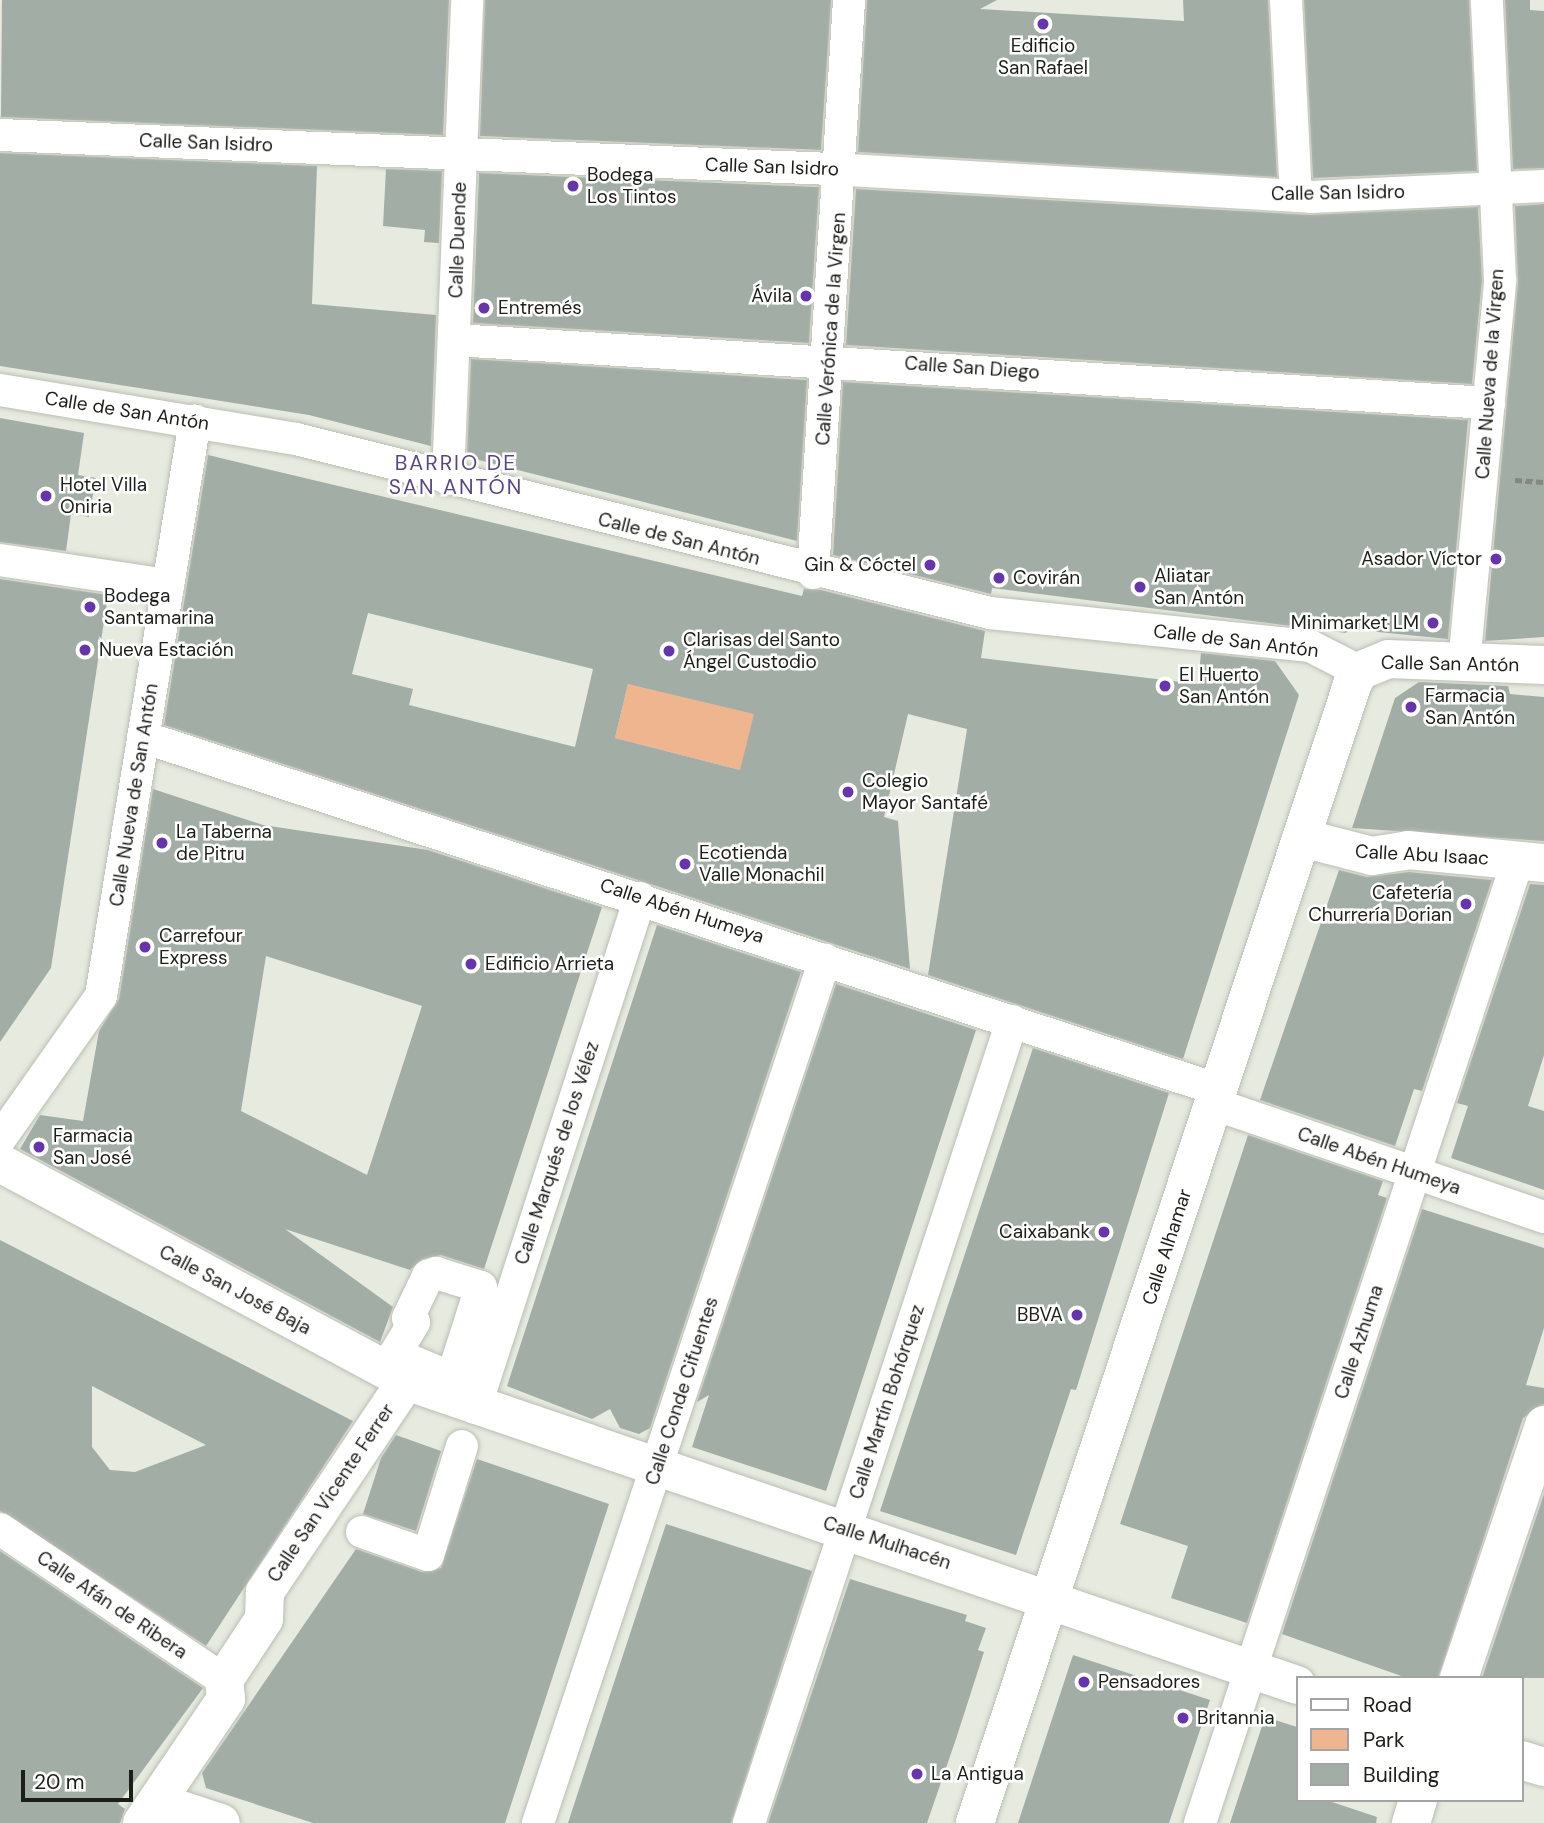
<!DOCTYPE html>
<meta charset="utf-8">
<style>
body{margin:0}
#map{position:relative;width:1544px;height:1823px;overflow:hidden;background:#e6eadf;font-family:"DM Sans",sans-serif}
div>[style]{position:absolute}
[style*='--x']{left:calc(var(--x)*1px);top:calc(var(--y)*1px);width:calc(var(--w)*1px);rotate:calc(var(--a)*1deg)}
.green>*{inset:0;background:#efb58f}
.building>*{inset:0;background:#a2ada6}
.path>*{height:4.5px;margin-top:-2.25px;transform-origin:0;background:repeating-linear-gradient(90deg,#848880 0 7px,transparent 0 10.5px)}
.roads{filter:drop-shadow(0 0 2px #babeb3) drop-shadow(0 0 2px #babeb3)}
.street>*{height:32px;margin:-16px;padding:0 16px;transform-origin:16px;border-radius:16px;background:#fff}
.secondary>*{height:38px;margin:-19px;padding:0 19px;transform-origin:19px;border-radius:19px;background:#fff}
.dots>*{width:19px;height:19px;translate:-50% -50%;box-sizing:border-box;border:4px solid #fff;border-radius:50%}
span{translate:-50% -50%;white-space:nowrap;text-align:center;line-height:1.15;-webkit-text-stroke:5px #fff;paint-order:stroke}
.poi-label{font-size:19px;color:#1c1e1a}
.left{translate:0 -50%;text-align:left}
.right{translate:-100% -50%;text-align:right}
.street-label{font-size:19px;color:#1c1e1a}
.neighbourhood-label{font-size:21px;color:#594582;letter-spacing:2px}
.legend{position:absolute;left:1296px;top:1676px;width:228px;height:126px;box-sizing:border-box;background:#fff;border:2px solid #a4a5a3;margin:0;padding:9px 12px;list-style:none;font-size:21px;color:#1c1e1a}
.legend li{display:flex;align-items:center;gap:14px;height:35px}
.legend b{width:35px;border:2px solid #a4a5a3}
.scale{position:absolute;left:21px;top:1770px;width:112px;height:32px;box-sizing:border-box;border:4px solid #1c1e1a;border-top:0;padding-left:9px;font-size:21px;line-height:24px;white-space:nowrap;color:#1c1e1a;-webkit-text-stroke:5px #fff;paint-order:stroke}
</style>
<div id="map">
<div class="green">
<i style="clip-path:polygon(628px 684px,802px 706px,740px 770px,615px 738px)"></i>
</div>
<div class="building">
<i style="clip-path:polygon(2px 0,449px 0,443px 135px,1px 117px)"></i>
<i style="clip-path:polygon(485px 0,831px 0,821px 150px,480px 136px)"></i>
<i style="clip-path:polygon(867px 0,997px 0,980px 9px,1184px 21px,1183px 0,1268px 0,1277px 177px,858px 152px)"></i>
<i style="clip-path:polygon(1304px 0,1469px 0,1477px 171px,1313px 178px)"></i>
<i style="clip-path:polygon(1505px 0,1530px 0,1530px 10px,1544px 11px,1544px 168px,1513px 169px)"></i>
<i style="clip-path:polygon(0 153px,317px 166px,312px 304px,436px 315px,431px 446px,309px 415px,0 366px)"></i>
<i style="clip-path:polygon(386px 169px,442px 171px,439px 243px,424px 242px,425px 230px,383px 226px)"></i>
<i style="clip-path:polygon(479px 173px,819px 187px,809px 343px,473px 323px)"></i>
<i style="clip-path:polygon(856px 189px,1310px 215px,1478px 207px,1482px 280px,1472px 384px,846px 345px)"></i>
<i style="clip-path:polygon(1544px 204px,1544px 637px,1485px 641px,1518px 282px,1515px 206px)"></i>
<i style="clip-path:polygon(471px 359px,807px 380px,797px 541px,467px 457px)"></i>
<i style="clip-path:polygon(843px 382px,1468px 420px,1448px 639px,1348px 629px,1346px 633px,992px 588px,991px 594px,833px 555px)"></i>
<i style="clip-path:polygon(0 418px,84px 433px,78px 475px,96px 478px,89px 517px,71px 514px,66px 551px,0 542px)"></i>
<i style="clip-path:polygon(evenodd,208px 455px,802px 596px,804px 589px,821px 590px,985px 631px,981px 658px,1198px 684px,1201px 653px,1275px 661px,1299px 695px,1183px 1059px,928px 975px,967px 729px,908px 714px,884px 817px,898px 821px,910px 969px,164px 725px,208px 455px,368px 613px,593px 669px,575px 747px,409px 705px,413px 689px,352px 674px,368px 613px,208px 455px,628px 684px,754px 714px,740px 770px,615px 738px,628px 684px)"></i>
<i style="clip-path:polygon(0 579px,108px 595px,51px 968px,0 1042px)"></i>
<i style="clip-path:polygon(1419px 682px,1508px 686px,1510px 694px,1544px 697px,1544px 841px,1352px 828px,1395px 698px)"></i>
<i style="clip-path:polygon(evenodd,153px 789px,263px 825px,428px 850px,602px 907px,484px 1269px,441px 1255px,422px 1259px,410px 1270px,285px 1229px,393px 1307px,380px 1342px,20px 1149px,40px 1115px,83px 1121px,99px 1031px,119px 999px,153px 789px,266px 956px,422px 1006px,367px 1175px,241px 1111px,266px 956px)"></i>
<i style="clip-path:polygon(1339px 870px,1367px 877px,1409px 872px,1492px 880px,1422px 1091px,1414px 1089px,1395px 1146px,1260px 1100px)"></i>
<i style="clip-path:polygon(1530px 884px,1544px 885px,1544px 1055px,1528px 1106px,1544px 1111px,1544px 1190px,1451px 1158px,1468px 1106px,1457px 1103px)"></i>
<i style="clip-path:polygon(657px 925px,801px 972px,650px 1428px,639px 1434px,620px 1428px,610px 1409px,592px 1419px,507px 1386px)"></i>
<i style="clip-path:polygon(836px 984px,976px 1030px,826px 1491px,692px 1447px,709px 1395px,697px 1402px)"></i>
<i style="clip-path:polygon(1033px 1048px,1169px 1093px,1076px 1390px,1071px 1389px,1016px 1555px,880px 1511px)"></i>
<i style="clip-path:polygon(1248px 1135px,1383px 1181px,1378px 1195px,1387px 1198px,1247px 1623px,1171px 1598px,1188px 1546px,1120px 1524px)"></i>
<i style="clip-path:polygon(1422px 1209px,1544px 1248px,1544px 1328px,1526px 1385px,1544px 1388px,1544px 1404px,1523px 1418px,1438px 1678px,1407px 1678px,1282px 1634px)"></i>
<i style="clip-path:polygon(evenodd,0 1240px,353px 1421px,206px 1646px,0 1511px,0 1240px,92px 1386px,206px 1445px,135px 1472px,110px 1470px,92px 1447px,92px 1386px)"></i>
<i style="clip-path:polygon(396px 1435px,441px 1451px,416px 1531px,363px 1514px,381px 1458px)"></i>
<i style="clip-path:polygon(477px 1459px,609px 1504px,505px 1823px,313px 1823px,206px 1788px,202px 1773px,356px 1549px,422px 1572px,441px 1568px)"></i>
<i style="clip-path:polygon(1544px 1494px,1544px 1678px,1482px 1678px)"></i>
<i style="clip-path:polygon(666px 1524px,812px 1571px,731px 1823px,568px 1823px)"></i>
<i style="clip-path:polygon(0 1551px,203px 1688px,118px 1804px,125px 1809px,120px 1823px,0 1823px)"></i>
<i style="clip-path:polygon(850px 1579px,967px 1615px,965px 1621px,986px 1628px,978px 1650px,984px 1652px,956px 1739px,927px 1823px,768px 1823px)"></i>
<i style="clip-path:polygon(1073px 1655px,1210px 1700px,1169px 1823px,1018px 1823px)"></i>
<i style="clip-path:polygon(1265px 1717px,1297px 1727px,1297px 1800px,1326px 1800px,1377px 1817px,1376px 1823px,1230px 1823px)"></i>
</div>
<div class="path">
<i style="--x:1515;--y:480;--w:29;--a:4"></i>
</div>
<div class="roads">
<div class="street">
<i style="--x:1286;--y:0;--w:196;--a:87.1"></i>
<i style="--x:0;--y:135;--w:832;--a:2.34"></i>
<i style="--x:831;--y:169;--w:481;--a:3.3"></i>
<i style="--x:1311;--y:197;--w:233;--a:-2.7"></i>
<i style="--x:455;--y:340;--w:1036;--a:3.49"></i>
<i style="--x:0;--y:390;--w:300;--a:9.4"></i>
<i style="--x:296;--y:439;--w:715;--a:14.08"></i>
<i style="--x:990;--y:613;--w:322;--a:5.9"></i>
<i style="--x:1310;--y:646;--w:55;--a:27"></i>
<i style="--x:448;--y:479;--w:479;--a:-87.7"></i>
<i style="--x:0;--y:560;--w:170;--a:8.5"></i>
<i style="--x:813;--y:573;--w:574;--a:-86.4"></i>
<i style="--x:1464;--y:664;--w:386;--a:-84.6"></i>
<i style="--x:1500;--y:280;--w:280;--a:-92.7"></i>
<i style="--x:143;--y:737;--w:1132;--a:18.16"></i>
<i style="--x:1214;--y:1104;--w:349;--a:18.9"></i>
<i style="--x:0;--y:1139;--w:175;--a:-54.8"></i>
<i style="--x:101;--y:996;--w:583;--a:-80.72"></i>
<i style="--x:436;--y:1273;--w:47;--a:17.3"></i>
<i style="--x:481;--y:1287;--w:96;--a:107.7"></i>
<i style="--x:452;--y:1378;--w:62;--a:-157.2"></i>
<i style="--x:395;--y:1354;--w:37;--a:-59"></i>
<i style="--x:414;--y:1322;--w:7;--a:-146"></i>
<i style="--x:408;--y:1318;--w:47;--a:-64.5"></i>
<i style="--x:428;--y:1276;--w:9;--a:-21"></i>
<i style="--x:475;--y:1408;--w:536;--a:-72.07"></i>
<i style="--x:0;--y:1529;--w:270;--a:34"></i>
<i style="--x:362;--y:1532;--w:70;--a:19.2"></i>
<i style="--x:428;--y:1555;--w:114;--a:-72.7"></i>
<i style="--x:538;--y:1823;--w:910;--a:-71.62"></i>
<i style="--x:749;--y:1823;--w:844;--a:-71.84"></i>
<i style="--x:1200;--y:1823;--w:1014;--a:-71.73"></i>
</div>
<div class="secondary">
<i style="--x:1302;--y:838;--w:72;--a:14.4"></i>
<i style="--x:1372;--y:856;--w:36;--a:-9"></i>
<i style="--x:1408;--y:850;--w:137;--a:5.5"></i>
<i style="--x:0;--y:1163;--w:461;--a:28.2"></i>
<i style="--x:406;--y:1381;--w:941;--a:18.84"></i>
<i style="--x:1459;--y:1678;--w:267;--a:-71.4"></i>
<i style="--x:1521;--y:1760;--w:24;--a:17"></i>
<i style="--x:157;--y:1802;--w:67;--a:18.2"></i>
<i style="--x:142;--y:1823;--w:150;--a:-55.9"></i>
<i style="--x:226;--y:1699;--w:19;--a:-96"></i>
<i style="--x:224;--y:1680;--w:73;--a:-56.7"></i>
<i style="--x:264;--y:1619;--w:27;--a:-88"></i>
<i style="--x:265;--y:1592;--w:254;--a:-56.2"></i>
<i style="--x:975;--y:1823;--w:1199;--a:-71.67"></i>
<i style="--x:1352;--y:685;--w:16;--a:-63"></i>
<i style="--x:1359;--y:671;--w:31;--a:-22"></i>
<i style="--x:1388;--y:659;--w:156;--a:2.2"></i>
<i style="--x:1411;--y:1823;--w:24;--a:-73"></i>
</div>
</div>
<div class="dots">
<i style="left:1043px;top:24px;background:#6635ac"></i>
<i style="left:573px;top:186px;background:#6635ac"></i>
<i style="left:806px;top:296px;background:#6635ac"></i>
<i style="left:484px;top:308px;background:#6635ac"></i>
<i style="left:46px;top:496px;background:#6635ac"></i>
<i style="left:1496px;top:559px;background:#6635ac"></i>
<i style="left:930px;top:565px;background:#6635ac"></i>
<i style="left:999px;top:578px;background:#6635ac"></i>
<i style="left:1140px;top:587px;background:#6635ac"></i>
<i style="left:90px;top:607px;background:#6635ac"></i>
<i style="left:1433px;top:623px;background:#6635ac"></i>
<i style="left:85px;top:650px;background:#6635ac"></i>
<i style="left:669px;top:651px;background:#6635ac"></i>
<i style="left:1165px;top:686px;background:#6635ac"></i>
<i style="left:1411px;top:707px;background:#6635ac"></i>
<i style="left:848px;top:792px;background:#6635ac"></i>
<i style="left:162px;top:843px;background:#6635ac"></i>
<i style="left:685px;top:864px;background:#6635ac"></i>
<i style="left:1466px;top:904px;background:#6635ac"></i>
<i style="left:145px;top:947px;background:#6635ac"></i>
<i style="left:471px;top:964px;background:#6635ac"></i>
<i style="left:39px;top:1147px;background:#6635ac"></i>
<i style="left:1104px;top:1232px;background:#6635ac"></i>
<i style="left:1077px;top:1315px;background:#6635ac"></i>
<i style="left:1084px;top:1682px;background:#6635ac"></i>
<i style="left:1183px;top:1718px;background:#6635ac"></i>
<i style="left:917px;top:1774px;background:#6635ac"></i>
</div>
<div class="poi-label">
<span style="left:1043px;top:57px">Edificio<br>San Rafael</span>
<span class="left" style="left:587px;top:186px">Bodega<br>Los Tintos</span>
<span class="right" style="left:792px;top:296px">Ávila</span>
<span class="left" style="left:498px;top:308px">Entremés</span>
<span class="left" style="left:60px;top:496px">Hotel Villa<br>Oniria</span>
<span class="right" style="left:1482px;top:559px">Asador Víctor</span>
<span class="right" style="left:916px;top:565px">Gin &amp; Cóctel</span>
<span class="left" style="left:1154px;top:587px">Aliatar<br>San Antón</span>
<span class="left" style="left:1013px;top:578px">Covirán</span>
<span class="left" style="left:104px;top:607px">Bodega<br>Santamarina</span>
<span class="right" style="left:1419px;top:623px">Minimarket LM</span>
<span class="left" style="left:683px;top:651px">Clarisas del Santo<br>Ángel Custodio</span>
<span class="left" style="left:99px;top:650px">Nueva Estación</span>
<span class="left" style="left:1179px;top:686px">El Huerto<br>San Antón</span>
<span class="left" style="left:1425px;top:707px">Farmacia<br>San Antón</span>
<span class="left" style="left:862px;top:792px">Colegio<br>Mayor Santafé</span>
<span class="left" style="left:176px;top:843px">La Taberna<br>de Pitru</span>
<span class="left" style="left:699px;top:864px">Ecotienda<br>Valle Monachil</span>
<span class="right" style="left:1452px;top:904px">Cafetería<br>Churrería Dorian</span>
<span class="left" style="left:159px;top:947px">Carrefour<br>Express</span>
<span class="left" style="left:485px;top:964px">Edificio Arrieta</span>
<span class="left" style="left:53px;top:1147px">Farmacia<br>San José</span>
<span class="right" style="left:1090px;top:1232px">Caixabank</span>
<span class="right" style="left:1063px;top:1315px">BBVA</span>
<span class="left" style="left:1098px;top:1682px">Pensadores</span>
<span class="left" style="left:1197px;top:1718px">Britannia</span>
<span class="left" style="left:931px;top:1774px">La Antigua</span>
</div>
<div class="street-label">
<span style="left:206px;top:143px;rotate:2deg">Calle San Isidro</span>
<span style="left:772px;top:167px;rotate:2deg">Calle San Isidro</span>
<span style="left:1338px;top:193px;rotate:-1deg">Calle San Isidro</span>
<span style="left:458px;top:240px;rotate:-88deg">Calle Duende</span>
<span style="left:831px;top:329px;rotate:-86deg">Calle Verónica de la Virgen</span>
<span style="left:972px;top:368px;rotate:4deg">Calle San Diego</span>
<span style="left:1490px;top:374px;rotate:-86deg">Calle Nueva de la Virgen</span>
<span style="left:127px;top:411px;rotate:9deg">Calle de San Antón</span>
<span style="left:679px;top:539px;rotate:14deg">Calle de San Antón</span>
<span style="left:1236px;top:641px;rotate:7deg">Calle de San Antón</span>
<span style="left:1450px;top:664px;rotate:1deg">Calle San Antón</span>
<span style="left:134px;top:795px;rotate:-81deg">Calle Nueva de San Antón</span>
<span style="left:1422px;top:855px;rotate:3deg">Calle Abu Isaac</span>
<span style="left:682px;top:911px;rotate:18deg">Calle Abén Humeya</span>
<span style="left:557px;top:1153px;rotate:-72deg">Calle Marqués de los Vélez</span>
<span style="left:1379px;top:1161px;rotate:19deg">Calle Abén Humeya</span>
<span style="left:1167px;top:1247px;rotate:-72deg">Calle Alhamar</span>
<span style="left:235px;top:1290px;rotate:28deg">Calle San José Baja</span>
<span style="left:1359px;top:1342px;rotate:-72deg">Calle Azhuma</span>
<span style="left:682px;top:1391px;rotate:-72deg">Calle Conde Cifuentes</span>
<span style="left:887px;top:1402px;rotate:-72deg">Calle Martín Bohórquez</span>
<span style="left:331px;top:1493px;rotate:-56deg">Calle San Vicente Ferrer</span>
<span style="left:887px;top:1543px;rotate:18deg">Calle Mulhacén</span>
<span style="left:112px;top:1605px;rotate:34deg">Calle Afán de Ribera</span>
</div>
<div class="neighbourhood-label">
<span style="left:456px;top:475px">BARRIO DE<br>SAN ANTÓN</span>
</div>
<ul class="legend">
<li><b style="height:9px;background:#fff"></b>Road</li>
<li><b style="height:19px;background:#efb58f"></b>Park</li>
<li><b style="height:19px;background:#a2ada6"></b>Building</li>
</ul>
<div class="scale">20 m</div>
</div>
